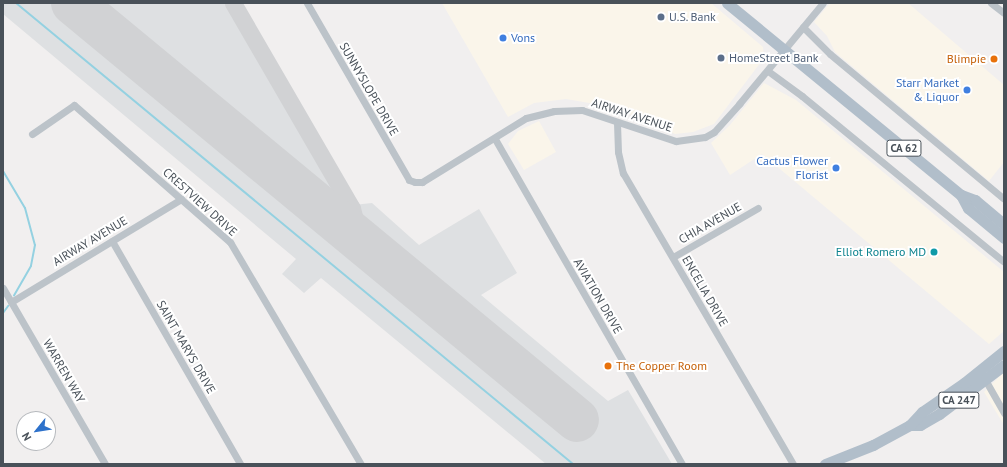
<!DOCTYPE html>
<style>
body{margin:0}
#map{position:relative;width:1007px;height:467px;overflow:hidden;background:#f1efef;font-family:"PT Sans",sans-serif}
div>[style]{position:absolute}
[style*='--x']{left:calc(var(--x)*1px);top:calc(var(--y)*1px);width:calc(var(--w)*1px);rotate:calc(var(--a)*1deg)}
.commercial>*{inset:0;background:#faf5ea}
.airport>*{inset:0;background:#dee0e2}
.stream>*{height:2px;margin:-1px;padding:0 1px;transform-origin:1px;border-radius:1px;background:#94d1e1}
.taxiway>*{height:17px;margin:-8.5px;padding:0 8.5px;transform-origin:8.5px;border-radius:8.5px;background:#d1d2d4}
.runway>*{height:44px;margin:-22px;padding:0 22px;transform-origin:22px;border-radius:22px;background:#d1d2d4}
.minor>*{height:7px;margin:-3.5px;padding:0 3.5px;transform-origin:3.5px;border-radius:3.5px;background:#bcc3c9}
.primary>*{height:11px;margin:-5.5px;padding:0 5.5px;transform-origin:5.5px;border-radius:5.5px;background:#b1beca}
.dots>*{width:11px;height:11px;translate:-50% -50%;box-sizing:border-box;border:2px solid #fff;border-radius:50%}
span{translate:-50% -50%;white-space:nowrap;text-align:center;line-height:1.15;-webkit-text-stroke:4px #fff;paint-order:stroke}
.shield-label span{padding:1px 3px;background:#fff;border:1px solid;border-radius:3px;-webkit-text-stroke-width:0}
.shield-label{font-size:11px;color:#495159;font-weight:700}
.service-label{font-size:12px;color:#4e5e75}
.left{translate:0 -50%;text-align:left}
.shop-label{font-size:12px;color:#366cbe}
.right{translate:-100% -50%;text-align:right}
.food-label{font-size:12px;color:#c56008}
.street-label{font-size:12px;color:#495159}
.culture-label{font-size:12px;color:#0d838f}
.frame{position:absolute;inset:0;border:4px solid #495159;pointer-events:none}
.north{position:absolute;left:16px;top:411px;width:40px;height:40px;box-sizing:border-box;background:#fff;border:1px solid #b6b9bd;border-radius:50%;rotate:240deg;font-size:11px;font-weight:700;line-height:16px;text-align:center;color:#495159}
.north::after{content:'';display:block;margin:auto;width:14px;height:18px;background:#2e72cb;clip-path:polygon(50% 0,100% 100%,50% 72%,0 100%)}
</style>
<div id="map">
<div class="commercial">
<i style="clip-path:polygon(442px 3px,711px 3px,763px 47px,764px 58px,714px 124px,693px 132px,675px 134px,613px 107px,566px 99px,534px 103px,508px 117px)"></i>
<i style="clip-path:polygon(830px 3px,908px 3px,1004px 85px,1004px 162px,989px 181px,835px 52px,827px 36px,814px 22px)"></i>
<i style="clip-path:polygon(764px 83px,796px 100px,1004px 272px,1004px 331px,989px 344px,762px 154px,730px 175px,711px 143px,730px 125px)"></i>
<i style="clip-path:polygon(539px 121px,556px 152px,524px 170px,508px 144px,518px 131px)"></i>
<i style="clip-path:polygon(1004px 372px,1004px 425px,984px 392px)"></i>
</div>
<div class="airport">
<i style="clip-path:polygon(3px 3px,238px 3px,353px 205px,372px 203px,419px 245px,479px 209px,517px 273px,481px 295px,608px 401px,628px 390px,672px 464px,546px 464px,321px 278px,304px 293px,282px 274px,296px 259px,3px 14px)"></i>
</div>
<div class="stream">
<i style="--x:16;--y:3;--w:723;--a:39.61"></i>
<i style="--x:3;--y:171;--w:43;--a:59.3"></i>
<i style="--x:25;--y:208;--w:38;--a:75"></i>
<i style="--x:35;--y:245;--w:21;--a:101"></i>
<i style="--x:31;--y:266;--w:34;--a:120"></i>
<i style="--x:3;--y:313;--w:9;--a:-54"></i>
</div>
<div class="taxiway">
<i style="--x:233;--y:3;--w:237;--a:59.9"></i>
<i style="--x:352;--y:208;--w:16;--a:76"></i>
<i style="--x:356;--y:224;--w:10;--a:127"></i>
</div>
<div class="runway">
<i style="--x:73;--y:3;--w:654;--a:39.6"></i>
</div>
<div class="minor">
<i style="--x:307;--y:3;--w:204;--a:60"></i>
<i style="--x:409;--y:180;--w:6;--a:18"></i>
<i style="--x:415;--y:182;--w:7;--a:0"></i>
<i style="--x:422;--y:182;--w:122;--a:-31.6"></i>
<i style="--x:526;--y:118;--w:29;--a:-14"></i>
<i style="--x:554;--y:111;--w:28;--a:-2"></i>
<i style="--x:582;--y:110;--w:99;--a:18.3"></i>
<i style="--x:676;--y:141;--w:29;--a:-8"></i>
<i style="--x:705;--y:137;--w:10;--a:-29"></i>
<i style="--x:714;--y:132;--w:38;--a:-48"></i>
<i style="--x:739;--y:104;--w:131;--a:-50.3"></i>
<i style="--x:991;--y:3;--w:16;--a:38"></i>
<i style="--x:803;--y:27;--w:38;--a:45"></i>
<i style="--x:830;--y:54;--w:226;--a:39.8"></i>
<i style="--x:768;--y:71;--w:42;--a:36.3"></i>
<i style="--x:802;--y:96;--w:261;--a:39.4"></i>
<i style="--x:617;--y:123;--w:29;--a:88"></i>
<i style="--x:618;--y:152;--w:22;--a:77"></i>
<i style="--x:623;--y:173;--w:337;--a:59.7"></i>
<i style="--x:32;--y:134;--w:51;--a:-34.6"></i>
<i style="--x:74;--y:105;--w:208;--a:41.3"></i>
<i style="--x:230;--y:242;--w:258;--a:59.5"></i>
<i style="--x:495;--y:139;--w:375;--a:60.1"></i>
<i style="--x:112;--y:241;--w:257;--a:60.1"></i>
<i style="--x:673;--y:257;--w:98;--a:-30"></i>
<i style="--x:3;--y:288;--w:203;--a:59.9"></i>
<i style="--x:11;--y:302;--w:199;--a:-31.2"></i>
<i style="--x:983;--y:376;--w:43;--a:60.4"></i>
</div>
<div class="primary">
<i style="--x:727;--y:3;--w:303;--a:39.4"></i>
<i style="--x:961;--y:195;--w:15;--a:20"></i>
<i style="--x:975;--y:200;--w:38;--a:40"></i>
<i style="--x:961;--y:195;--w:15;--a:62"></i>
<i style="--x:968;--y:208;--w:47;--a:39.8"></i>
<i style="--x:910;--y:425;--w:10;--a:0"></i>
<i style="--x:920;--y:425;--w:22;--a:-30"></i>
<i style="--x:939;--y:414;--w:81;--a:-37"></i>
<i style="--x:825;--y:464;--w:52;--a:-21.6"></i>
<i style="--x:873;--y:445;--w:42;--a:-28.4"></i>
<i style="--x:910;--y:425;--w:18;--a:-47"></i>
<i style="--x:922;--y:412;--w:51;--a:-34.6"></i>
<i style="--x:964;--y:383;--w:51;--a:-38.7"></i>
</div>
<div class="dots">
<i style="left:661px;top:17px;background:#5c6f8a"></i>
<i style="left:503px;top:38px;background:#3f7fe0"></i>
<i style="left:721px;top:58px;background:#5c6f8a"></i>
<i style="left:994px;top:59px;background:#e8710a"></i>
<i style="left:967px;top:90px;background:#3f7fe0"></i>
<i style="left:836px;top:168px;background:#3f7fe0"></i>
<i style="left:934px;top:252px;background:#0f9aa8"></i>
<i style="left:608px;top:366px;background:#e8710a"></i>
</div>
<div class="shield-label">
<span style="left:904px;top:148px">CA 62</span>
<span style="left:959px;top:400px">CA 247</span>
</div>
<div class="service-label">
<span class="left" style="left:669px;top:17px">U.S. Bank</span>
<span class="left" style="left:729px;top:58px">HomeStreet Bank</span>
</div>
<div class="shop-label">
<span class="left" style="left:511px;top:38px">Vons</span>
<span class="right" style="left:959px;top:90px">Starr Market<br>&amp; Liquor</span>
<span class="right" style="left:828px;top:168px">Cactus Flower<br>Florist</span>
</div>
<div class="food-label">
<span class="right" style="left:986px;top:59px">Blimpie</span>
<span class="left" style="left:616px;top:366px">The Copper Room</span>
</div>
<div class="street-label">
<span style="left:369px;top:89px;rotate:60deg">SUNNYSLOPE DRIVE</span>
<span style="left:632px;top:115px;rotate:18deg">AIRWAY AVENUE</span>
<span style="left:200px;top:202px;rotate:42deg">CRESTVIEW DRIVE</span>
<span style="left:710px;top:223px;rotate:-30deg">CHIA AVENUE</span>
<span style="left:90px;top:241px;rotate:-31deg">AIRWAY AVENUE</span>
<span style="left:705px;top:291px;rotate:60deg">ENCELIA DRIVE</span>
<span style="left:598px;top:296px;rotate:60deg">AVIATION DRIVE</span>
<span style="left:186px;top:347px;rotate:60deg">SAINT MARYS DRIVE</span>
<span style="left:64px;top:371px;rotate:60deg">WARREN WAY</span>
</div>
<div class="culture-label">
<span class="right" style="left:926px;top:252px">Elliot Romero MD</span>
</div>
<div class="frame"></div>
<div class="north">N</div>
</div>
